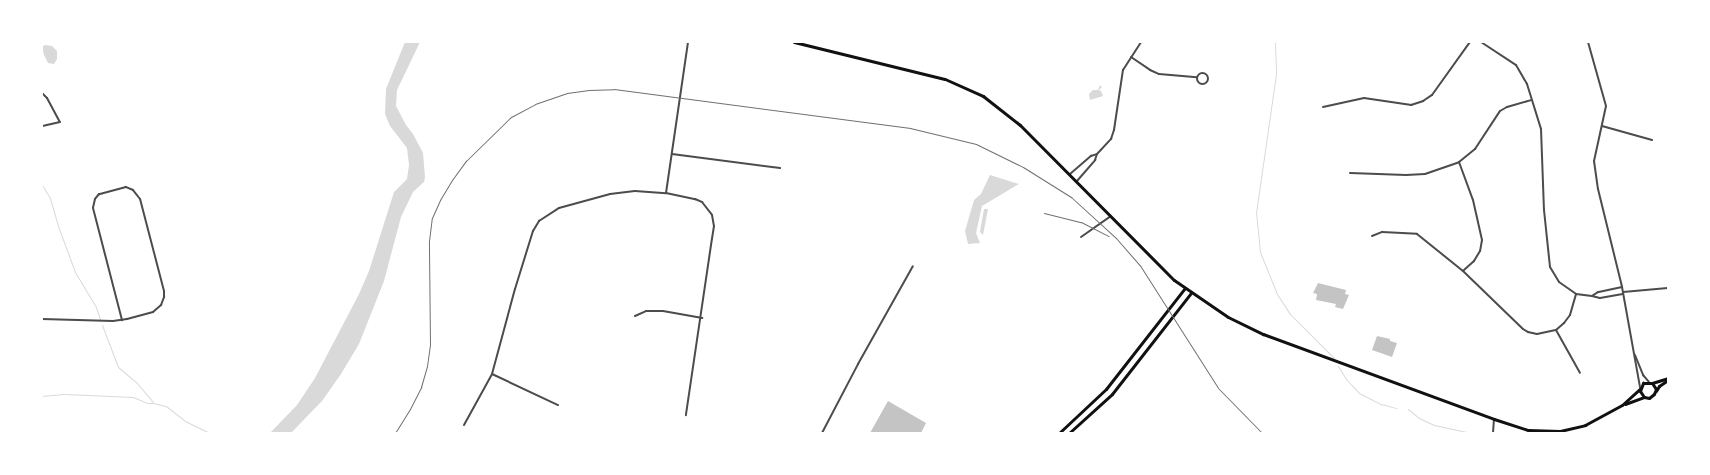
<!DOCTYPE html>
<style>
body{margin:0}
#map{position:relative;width:1710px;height:475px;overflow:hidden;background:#fff;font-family:Cabin,sans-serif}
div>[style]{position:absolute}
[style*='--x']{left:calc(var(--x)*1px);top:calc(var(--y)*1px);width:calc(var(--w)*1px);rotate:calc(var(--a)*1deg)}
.water>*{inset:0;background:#d9d9d9}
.stream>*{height:1px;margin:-0.5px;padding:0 0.5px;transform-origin:0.5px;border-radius:0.5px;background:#d9d9d9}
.building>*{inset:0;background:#c4c4c4}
.minor>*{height:2px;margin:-1px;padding:0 1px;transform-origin:1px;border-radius:1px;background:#4c4c4c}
.minor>.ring{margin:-1px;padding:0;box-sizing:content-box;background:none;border:2px solid #4c4c4c;border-radius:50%}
.secondary>*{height:3px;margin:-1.5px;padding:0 1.5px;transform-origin:1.5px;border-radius:1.5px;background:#111}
.rail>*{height:1px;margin:-0.5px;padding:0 0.5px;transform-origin:0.5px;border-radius:0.5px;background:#707070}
span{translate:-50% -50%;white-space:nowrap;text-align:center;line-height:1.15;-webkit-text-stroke:4px #fff;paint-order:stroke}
.frame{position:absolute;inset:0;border:43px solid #fff;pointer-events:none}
</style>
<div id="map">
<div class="water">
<i style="clip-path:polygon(405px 42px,420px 42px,397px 90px,396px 106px,406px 125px,413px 134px,423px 153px,425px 177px,424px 182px,413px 192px,401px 217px,384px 281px,359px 344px,341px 374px,322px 401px,291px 433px,270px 433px,297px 405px,315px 378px,359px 294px,369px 271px,394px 192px,407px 179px,409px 165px,407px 148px,390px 126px,385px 114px,386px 89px)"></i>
<i style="clip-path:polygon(45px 45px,52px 46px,57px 51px,57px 59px,54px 64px,48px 63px,44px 55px,42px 47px)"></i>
<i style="clip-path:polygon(1100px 85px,1102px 87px,1099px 90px,1101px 91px,1103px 96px,1090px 100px,1089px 94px,1093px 90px,1098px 90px)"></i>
<i style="clip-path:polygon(990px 175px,1019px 184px,982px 206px,976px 233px,980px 243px,968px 244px,965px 231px,974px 200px,981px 194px)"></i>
<i style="clip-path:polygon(984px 209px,988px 209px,983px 235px,980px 232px)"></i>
</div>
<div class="stream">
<i style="--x:1275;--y:42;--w:32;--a:88"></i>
<i style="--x:1276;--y:74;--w:139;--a:98.2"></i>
<i style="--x:1256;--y:212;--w:40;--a:84.3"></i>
<i style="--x:1260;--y:252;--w:45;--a:68"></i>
<i style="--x:1277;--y:294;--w:24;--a:57"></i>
<i style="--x:1290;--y:314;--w:62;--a:45"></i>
<i style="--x:42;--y:185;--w:15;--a:58"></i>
<i style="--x:50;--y:198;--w:29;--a:74"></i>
<i style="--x:58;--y:226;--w:49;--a:69.7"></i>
<i style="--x:75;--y:272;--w:41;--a:59"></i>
<i style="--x:96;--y:307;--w:13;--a:72"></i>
<i style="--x:102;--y:325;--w:45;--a:69.1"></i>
<i style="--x:118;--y:367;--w:25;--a:40"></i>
<i style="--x:137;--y:383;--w:25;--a:50"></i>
<i style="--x:1338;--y:366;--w:15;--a:58"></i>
<i style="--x:1346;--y:379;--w:19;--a:47"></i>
<i style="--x:1359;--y:393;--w:25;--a:27"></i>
<i style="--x:1381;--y:404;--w:16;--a:15"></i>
<i style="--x:42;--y:396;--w:22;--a:-5"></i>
<i style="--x:64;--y:394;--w:69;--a:2.5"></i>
<i style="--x:133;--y:397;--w:15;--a:23"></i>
<i style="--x:147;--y:403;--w:6;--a:0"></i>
<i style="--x:153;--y:403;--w:13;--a:13"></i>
<i style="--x:166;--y:406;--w:24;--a:38"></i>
<i style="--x:185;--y:421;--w:28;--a:26"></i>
<i style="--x:1408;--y:409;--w:14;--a:39"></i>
<i style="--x:1419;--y:418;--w:17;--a:25"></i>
<i style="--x:1434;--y:425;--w:38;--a:12"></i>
</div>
<div class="building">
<i style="clip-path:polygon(1318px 283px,1346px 290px,1345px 294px,1349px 295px,1343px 309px,1335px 307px,1336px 304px,1316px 300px,1317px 294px,1313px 293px)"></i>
<i style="clip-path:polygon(1377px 336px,1390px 339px,1390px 341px,1397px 343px,1392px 357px,1372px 350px)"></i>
<i style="clip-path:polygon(888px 401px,926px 423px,921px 433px,870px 433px)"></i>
</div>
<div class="minor">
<i style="--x:1481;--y:42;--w:42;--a:33.3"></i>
<i style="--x:1516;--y:65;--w:22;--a:60"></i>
<i style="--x:1527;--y:84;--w:47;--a:72.7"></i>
<i style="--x:1541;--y:129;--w:81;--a:87.9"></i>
<i style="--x:1544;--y:210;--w:57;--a:84"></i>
<i style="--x:1550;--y:267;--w:17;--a:59"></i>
<i style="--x:1559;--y:282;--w:21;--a:35"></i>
<i style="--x:1576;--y:294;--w:16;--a:7"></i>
<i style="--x:1588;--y:42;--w:66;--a:74.3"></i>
<i style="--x:1606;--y:106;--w:56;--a:102.3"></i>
<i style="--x:1594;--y:161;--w:28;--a:82"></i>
<i style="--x:1598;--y:189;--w:101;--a:76.2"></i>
<i style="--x:1622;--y:287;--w:102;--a:79.8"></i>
<i style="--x:1131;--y:57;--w:23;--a:34"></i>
<i style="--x:1150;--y:70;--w:10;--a:24"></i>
<i style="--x:1159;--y:74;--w:38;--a:5"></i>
<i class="ring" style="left:1196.5px;top:72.5px;width:9px;height:9px"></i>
<i style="--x:42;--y:93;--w:7;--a:45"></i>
<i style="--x:47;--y:98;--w:27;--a:62"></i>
<i style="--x:60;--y:122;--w:18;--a:167"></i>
<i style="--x:1323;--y:107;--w:42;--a:-12.4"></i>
<i style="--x:1364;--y:98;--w:48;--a:8.5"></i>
<i style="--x:1411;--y:105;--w:13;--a:-18"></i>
<i style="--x:1423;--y:101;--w:11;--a:-34"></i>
<i style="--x:1432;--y:95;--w:65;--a:-54.4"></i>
<i style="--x:1602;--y:126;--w:52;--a:15.6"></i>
<i style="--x:672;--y:154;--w:109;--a:7.4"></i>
<i style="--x:1459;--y:162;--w:40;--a:69.8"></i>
<i style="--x:1473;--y:200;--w:41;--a:77.3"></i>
<i style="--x:1482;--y:240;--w:11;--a:100"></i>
<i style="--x:1480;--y:251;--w:12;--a:121"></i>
<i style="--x:1474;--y:261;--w:15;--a:138"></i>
<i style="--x:1350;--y:173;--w:56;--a:2"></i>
<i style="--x:1406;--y:175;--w:19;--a:-3"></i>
<i style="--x:1425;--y:174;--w:36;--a:-19"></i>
<i style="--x:1459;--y:162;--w:21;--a:-39"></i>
<i style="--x:1475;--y:149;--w:45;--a:-56.7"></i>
<i style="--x:1500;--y:111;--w:8;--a:-30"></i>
<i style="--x:1507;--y:107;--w:25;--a:-16"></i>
<i style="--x:1070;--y:174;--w:28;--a:-41"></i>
<i style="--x:1091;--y:156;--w:6;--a:-18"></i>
<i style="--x:1097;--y:154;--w:21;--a:-47"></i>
<i style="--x:1111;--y:139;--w:9;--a:-72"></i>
<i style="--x:1114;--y:130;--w:61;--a:-81.5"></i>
<i style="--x:1123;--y:70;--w:33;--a:-57"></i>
<i style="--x:1077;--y:181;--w:28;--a:-49"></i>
<i style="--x:1095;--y:160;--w:6;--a:-72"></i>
<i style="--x:666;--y:193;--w:153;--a:-81.7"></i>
<i style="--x:1372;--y:236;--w:11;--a:-22"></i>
<i style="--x:1382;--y:232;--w:35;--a:3"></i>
<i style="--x:1417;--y:234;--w:59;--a:38.8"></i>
<i style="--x:1463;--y:271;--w:83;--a:44"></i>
<i style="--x:1523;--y:329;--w:6;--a:31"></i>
<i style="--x:1528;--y:332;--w:9;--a:13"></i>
<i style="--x:1537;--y:334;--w:19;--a:-12"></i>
<i style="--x:1556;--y:330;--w:11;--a:-41"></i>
<i style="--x:1564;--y:323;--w:10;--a:-53"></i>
<i style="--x:1570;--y:315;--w:22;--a:-74"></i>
<i style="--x:1081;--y:237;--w:35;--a:-35"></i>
<i style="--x:1622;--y:287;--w:25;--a:168"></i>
<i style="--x:1598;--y:292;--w:7;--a:146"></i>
<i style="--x:1592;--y:296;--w:8;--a:14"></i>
<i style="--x:1600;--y:298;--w:23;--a:-10"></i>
<i style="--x:1623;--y:292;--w:45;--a:-5.1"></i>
<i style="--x:635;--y:316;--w:12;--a:-24"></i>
<i style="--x:646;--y:311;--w:17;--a:0"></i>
<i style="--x:663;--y:311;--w:40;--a:10"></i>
<i style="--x:42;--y:319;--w:71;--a:1.6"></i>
<i style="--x:113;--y:321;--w:14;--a:-8"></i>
<i style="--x:127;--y:319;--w:27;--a:-15"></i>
<i style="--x:153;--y:312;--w:11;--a:-41"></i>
<i style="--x:161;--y:305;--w:9;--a:-69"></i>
<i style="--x:164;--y:297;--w:6;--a:-90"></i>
<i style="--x:164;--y:291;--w:95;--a:-104.6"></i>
<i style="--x:140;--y:199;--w:11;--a:-128"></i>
<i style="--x:133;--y:190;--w:8;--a:-157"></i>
<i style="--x:126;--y:187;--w:28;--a:165"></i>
<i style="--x:99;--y:194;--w:6;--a:129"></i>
<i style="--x:95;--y:199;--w:9;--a:103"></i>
<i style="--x:93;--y:208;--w:116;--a:75.5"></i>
<i style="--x:1556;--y:330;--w:49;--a:60.8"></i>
<i style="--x:1635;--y:355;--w:22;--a:68"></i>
<i style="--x:1643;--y:375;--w:9;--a:49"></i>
<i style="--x:492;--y:374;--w:73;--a:25.2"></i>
<i style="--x:464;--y:425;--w:58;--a:-61.2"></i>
<i style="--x:492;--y:374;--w:88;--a:-74.9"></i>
<i style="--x:515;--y:289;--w:61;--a:-72.8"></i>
<i style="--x:533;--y:231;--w:12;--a:-59"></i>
<i style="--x:539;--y:221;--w:24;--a:-33"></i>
<i style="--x:559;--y:208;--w:53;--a:-15.4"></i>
<i style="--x:610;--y:194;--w:25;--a:-7"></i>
<i style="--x:635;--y:191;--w:31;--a:4"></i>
<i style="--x:666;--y:193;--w:30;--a:12"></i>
<i style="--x:695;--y:199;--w:8;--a:23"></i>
<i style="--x:702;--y:202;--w:16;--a:52"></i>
<i style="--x:712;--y:215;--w:11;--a:80"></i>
<i style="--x:714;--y:226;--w:19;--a:99"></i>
<i style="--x:711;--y:245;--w:172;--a:98.4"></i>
<i style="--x:822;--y:433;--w:78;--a:-62.4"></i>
<i style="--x:858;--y:364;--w:112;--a:-60.7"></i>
<i style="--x:1493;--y:433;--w:14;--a:-86"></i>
</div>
<div class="secondary">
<i style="--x:794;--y:42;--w:155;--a:13.8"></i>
<i style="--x:945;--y:79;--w:42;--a:24.1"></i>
<i style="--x:983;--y:96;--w:47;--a:38.1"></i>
<i style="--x:1020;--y:125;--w:218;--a:45.2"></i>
<i style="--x:1174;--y:280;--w:65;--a:34.4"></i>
<i style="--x:1228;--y:317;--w:39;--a:26"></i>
<i style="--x:1263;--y:334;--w:246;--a:20.2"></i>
<i style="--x:1494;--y:419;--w:36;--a:18"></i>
<i style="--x:1528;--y:430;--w:32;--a:2"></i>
<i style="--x:1560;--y:431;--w:26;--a:-13"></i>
<i style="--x:1585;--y:425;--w:42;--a:-28.4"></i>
<i style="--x:1622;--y:405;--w:24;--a:-42"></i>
<i style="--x:1652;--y:383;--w:7;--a:56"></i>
<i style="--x:1656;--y:389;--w:5;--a:112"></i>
<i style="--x:1654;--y:394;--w:6;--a:141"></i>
<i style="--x:1649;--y:398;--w:5;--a:-169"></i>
<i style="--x:1644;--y:397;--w:7;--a:-124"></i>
<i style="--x:1640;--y:391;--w:9;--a:-69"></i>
<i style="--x:1643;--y:383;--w:9;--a:0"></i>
<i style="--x:1652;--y:383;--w:17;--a:-17"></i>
<i style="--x:1656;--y:391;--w:6;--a:-59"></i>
<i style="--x:1659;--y:386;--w:11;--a:-34"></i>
<i style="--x:1625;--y:404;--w:20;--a:-20"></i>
<i style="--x:1059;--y:433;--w:64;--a:-43.1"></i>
<i style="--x:1106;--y:389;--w:128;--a:-52"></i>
<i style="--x:1069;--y:433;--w:58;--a:-42.2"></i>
<i style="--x:1112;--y:394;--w:128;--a:-52"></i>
</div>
<div class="rail">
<i style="--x:1044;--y:213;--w:38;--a:14"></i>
<i style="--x:1081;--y:222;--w:31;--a:27"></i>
<i style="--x:395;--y:433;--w:28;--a:-58"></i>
<i style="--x:410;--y:409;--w:25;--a:-63"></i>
<i style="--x:421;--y:387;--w:22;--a:-74"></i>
<i style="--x:427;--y:366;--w:22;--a:-82"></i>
<i style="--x:430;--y:344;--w:103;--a:-90.6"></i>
<i style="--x:429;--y:241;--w:23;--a:-83"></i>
<i style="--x:432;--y:218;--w:20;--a:-66"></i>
<i style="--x:440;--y:200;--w:23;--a:-59"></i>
<i style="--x:452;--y:180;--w:24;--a:-54"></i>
<i style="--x:466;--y:161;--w:63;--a:-44.4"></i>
<i style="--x:511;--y:117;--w:27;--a:-28"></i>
<i style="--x:535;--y:104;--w:34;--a:-19"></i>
<i style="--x:567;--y:93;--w:22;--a:-8"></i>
<i style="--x:589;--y:90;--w:25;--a:-2"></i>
<i style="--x:614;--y:89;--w:299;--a:7.5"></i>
<i style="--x:910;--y:128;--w:68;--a:13.6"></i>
<i style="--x:976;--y:144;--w:52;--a:26.1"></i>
<i style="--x:1023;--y:167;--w:57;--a:32"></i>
<i style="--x:1071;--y:197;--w:61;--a:42.3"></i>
<i style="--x:1116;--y:238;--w:38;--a:49"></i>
<i style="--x:1141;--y:267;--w:143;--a:57.5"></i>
<i style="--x:1218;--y:388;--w:63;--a:45.6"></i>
</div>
<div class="frame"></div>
</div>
